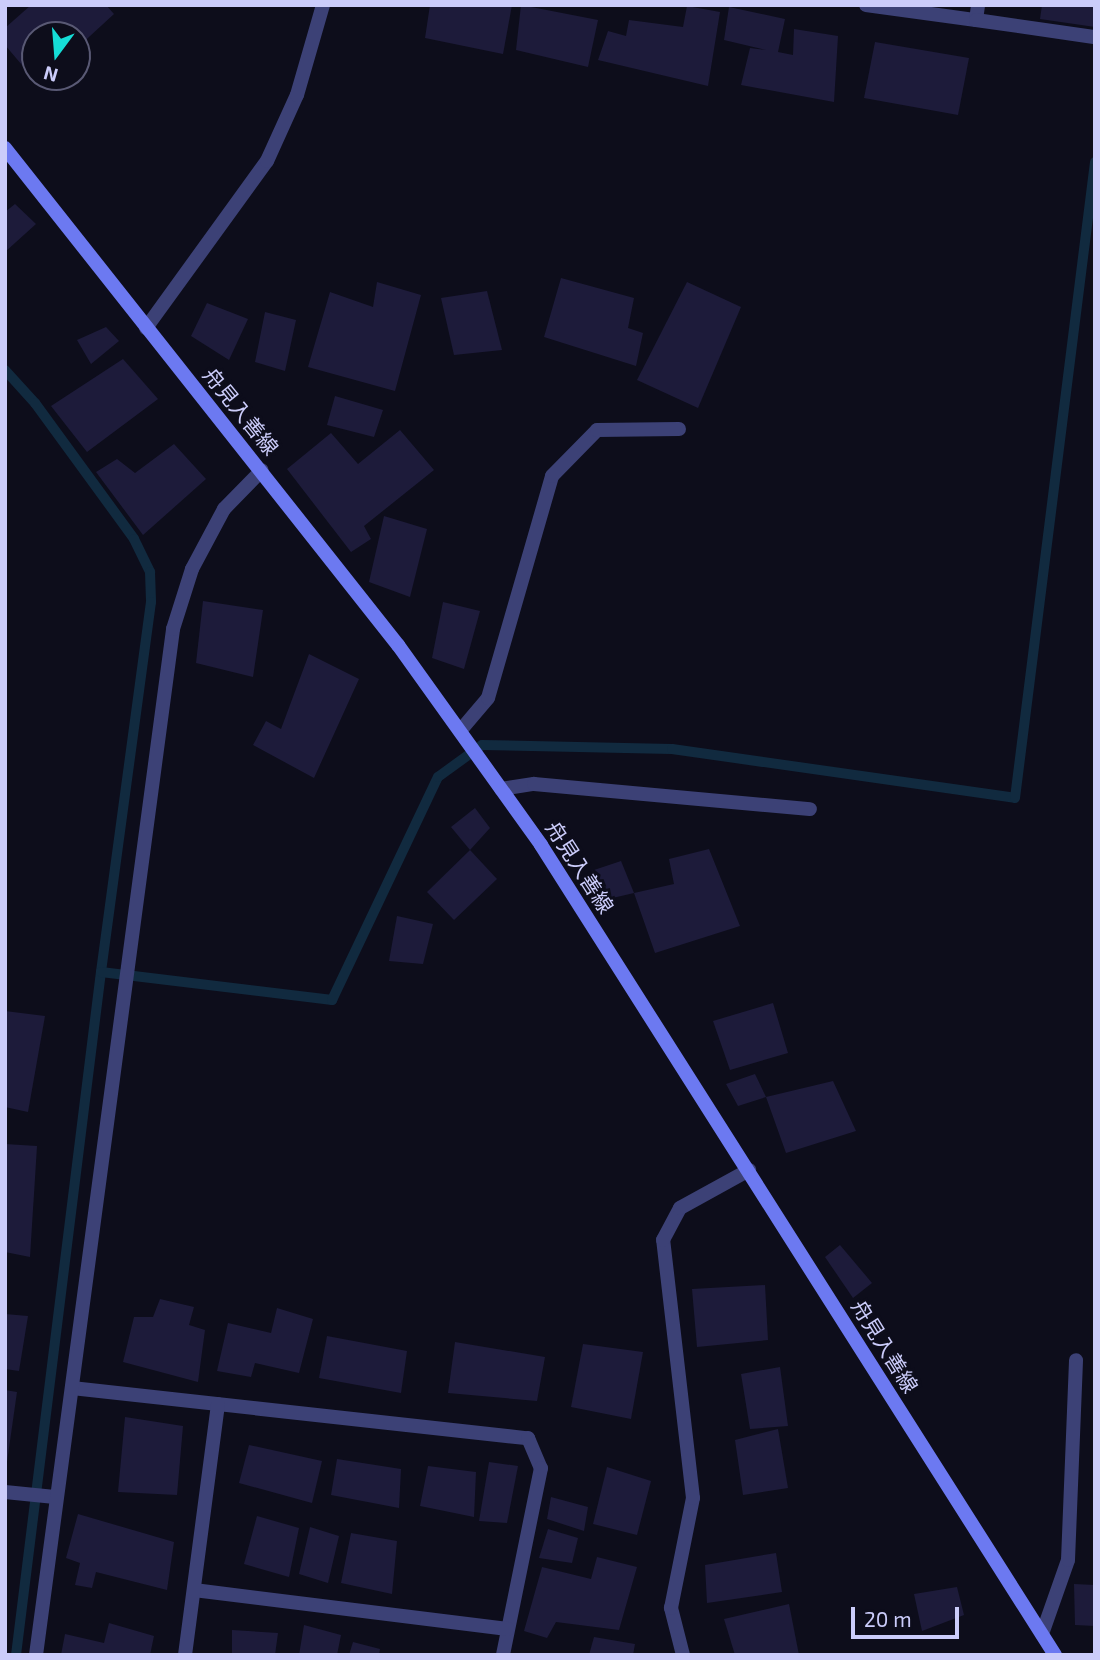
<!DOCTYPE html>
<meta charset="utf-8">
<style>
body{margin:0}
#map{position:relative;width:1100px;height:1660px;overflow:hidden;background:#0d0d1b;font-family:"Exo 2","Noto Sans JP",sans-serif}
div>[style]{position:absolute}
[style*='--x']{left:calc(var(--x)*1px);top:calc(var(--y)*1px);width:calc(var(--w)*1px);rotate:calc(var(--a)*1deg)}
.stream>*{height:10px;margin:-5px;padding:0 5px;transform-origin:5px;border-radius:5px;background:#112a3f}
.building>*{inset:0;background:#1d1b3a}
.street>*{height:14px;margin:-7px;padding:0 7px;transform-origin:7px;border-radius:7px;background:#3c4176}
.secondary>*{height:14px;margin:-7px;padding:0 7px;transform-origin:7px;border-radius:7px;background:#6c79f1}
span{translate:-50% -50%;white-space:nowrap;text-align:center;line-height:1.15;-webkit-text-stroke:6px #0d0d1b;paint-order:stroke}
.street-label{font-size:21px;color:#cbccfa}
.frame{position:absolute;inset:0;border:7px solid #cbccfa;pointer-events:none}
.north{position:absolute;left:21px;top:21px;width:70px;height:70px;box-sizing:border-box;background:#0d0d1b;border:2px solid #595974;border-radius:50%;rotate:196deg;font-size:19px;font-weight:700;line-height:28px;text-align:center;color:#cbccfa}
.north::after{content:'';display:block;margin:auto;width:24px;height:32px;background:#15ddd7;clip-path:polygon(50% 0,100% 100%,50% 72%,0 100%)}
.scale{position:absolute;left:851px;top:1607px;width:108px;height:32px;box-sizing:border-box;border:4px solid #cbccfa;border-top:0;padding-left:9px;font-size:21px;line-height:24px;white-space:nowrap;color:#cbccfa;-webkit-text-stroke:5px #0d0d1b;paint-order:stroke}
</style>
<div id="map">
<div class="stream">
<i style="--x:5;--y:370;--w:45;--a:47.7"></i>
<i style="--x:35;--y:403;--w:168;--a:53.9"></i>
<i style="--x:134;--y:539;--w:37;--a:64"></i>
<i style="--x:150;--y:572;--w:30;--a:88"></i>
<i style="--x:151;--y:602;--w:373;--a:97.7"></i>
<i style="--x:16;--y:1655;--w:688;--a:-82.91"></i>
<i style="--x:101;--y:972;--w:233;--a:6.9"></i>
<i style="--x:332;--y:1000;--w:247;--a:-64.6"></i>
<i style="--x:438;--y:777;--w:54;--a:-36"></i>
<i style="--x:482;--y:745;--w:190;--a:1.2"></i>
<i style="--x:672;--y:749;--w:346;--a:8.1"></i>
<i style="--x:1015;--y:798;--w:641;--a:-82.83"></i>
</div>
<div class="building">
<i style="clip-path:polygon(31px 5px,106px 5px,114px 14px,77px 48px,77px 35px,35px 35px,35px 77px,46px 77px,38px 84px,5px 45px,5px 28px)"></i>
<i style="clip-path:polygon(430px 5px,512px 5px,503px 54px,425px 38px)"></i>
<i style="clip-path:polygon(521px 5px,598px 20px,588px 67px,516px 50px)"></i>
<i style="clip-path:polygon(1042px 5px,1095px 5px,1095px 27px,1040px 19px)"></i>
<i style="clip-path:polygon(687px 6px,720px 12px,708px 86px,598px 60px,608px 31px,626px 36px,629px 20px,683px 27px)"></i>
<i style="clip-path:polygon(729px 7px,785px 19px,778px 52px,793px 55px,794px 29px,838px 36px,834px 102px,741px 85px,750px 48px,766px 50px,724px 40px)"></i>
<i style="clip-path:polygon(875px 42px,969px 58px,958px 115px,864px 98px)"></i>
<i style="clip-path:polygon(15px 204px,36px 224px,5px 252px,5px 212px)"></i>
<i style="clip-path:polygon(561px 278px,634px 298px,628px 328px,643px 333px,636px 366px,544px 337px)"></i>
<i style="clip-path:polygon(377px 282px,421px 295px,395px 391px,308px 367px,330px 292px,373px 307px)"></i>
<i style="clip-path:polygon(687px 282px,741px 307px,698px 408px,637px 380px)"></i>
<i style="clip-path:polygon(487px 291px,502px 350px,454px 355px,441px 298px)"></i>
<i style="clip-path:polygon(207px 303px,248px 319px,229px 360px,191px 336px)"></i>
<i style="clip-path:polygon(265px 312px,296px 320px,285px 371px,255px 362px)"></i>
<i style="clip-path:polygon(106px 327px,119px 341px,91px 364px,77px 340px)"></i>
<i style="clip-path:polygon(123px 359px,158px 399px,87px 452px,51px 406px)"></i>
<i style="clip-path:polygon(335px 396px,383px 410px,374px 437px,327px 425px)"></i>
<i style="clip-path:polygon(400px 430px,434px 470px,364px 526px,371px 539px,351px 552px,287px 469px,331px 433px,358px 464px)"></i>
<i style="clip-path:polygon(174px 444px,206px 479px,143px 535px,96px 472px,117px 459px,135px 473px)"></i>
<i style="clip-path:polygon(384px 516px,427px 529px,410px 597px,369px 582px)"></i>
<i style="clip-path:polygon(203px 601px,263px 610px,253px 677px,196px 663px)"></i>
<i style="clip-path:polygon(443px 602px,480px 611px,464px 669px,432px 658px)"></i>
<i style="clip-path:polygon(309px 654px,359px 679px,314px 778px,253px 745px,266px 721px,281px 729px)"></i>
<i style="clip-path:polygon(475px 808px,490px 828px,470px 850px,451px 827px)"></i>
<i style="clip-path:polygon(709px 849px,740px 926px,655px 953px,634px 893px,674px 884px,669px 859px)"></i>
<i style="clip-path:polygon(470px 850px,497px 879px,454px 920px,427px 892px)"></i>
<i style="clip-path:polygon(621px 861px,634px 893px,604px 900px,591px 871px)"></i>
<i style="clip-path:polygon(397px 916px,433px 924px,423px 964px,389px 961px)"></i>
<i style="clip-path:polygon(773px 1003px,788px 1053px,730px 1070px,713px 1021px)"></i>
<i style="clip-path:polygon(5px 1011px,45px 1016px,28px 1112px,5px 1107px)"></i>
<i style="clip-path:polygon(755px 1074px,766px 1097px,833px 1081px,856px 1131px,786px 1153px,766px 1097px,738px 1106px,726px 1084px)"></i>
<i style="clip-path:polygon(5px 1144px,37px 1146px,30px 1257px,5px 1252px)"></i>
<i style="clip-path:polygon(840px 1245px,872px 1283px,853px 1298px,825px 1257px)"></i>
<i style="clip-path:polygon(765px 1285px,768px 1340px,697px 1347px,692px 1289px)"></i>
<i style="clip-path:polygon(160px 1299px,194px 1307px,189px 1325px,205px 1330px,198px 1382px,123px 1362px,134px 1317px,153px 1317px)"></i>
<i style="clip-path:polygon(277px 1308px,313px 1319px,299px 1373px,255px 1363px,251px 1377px,217px 1371px,228px 1323px,271px 1333px)"></i>
<i style="clip-path:polygon(5px 1314px,28px 1316px,19px 1371px,5px 1369px)"></i>
<i style="clip-path:polygon(327px 1336px,407px 1351px,401px 1393px,319px 1378px)"></i>
<i style="clip-path:polygon(455px 1342px,545px 1357px,537px 1401px,448px 1393px)"></i>
<i style="clip-path:polygon(583px 1344px,643px 1352px,631px 1419px,571px 1407px)"></i>
<i style="clip-path:polygon(780px 1367px,788px 1426px,750px 1429px,741px 1374px)"></i>
<i style="clip-path:polygon(5px 1390px,17px 1392px,7px 1462px,5px 1462px)"></i>
<i style="clip-path:polygon(125px 1417px,183px 1426px,177px 1495px,118px 1492px)"></i>
<i style="clip-path:polygon(778px 1429px,788px 1488px,743px 1495px,735px 1440px)"></i>
<i style="clip-path:polygon(249px 1445px,322px 1461px,312px 1503px,239px 1483px)"></i>
<i style="clip-path:polygon(337px 1459px,401px 1469px,399px 1508px,331px 1495px)"></i>
<i style="clip-path:polygon(489px 1462px,518px 1466px,507px 1523px,479px 1521px)"></i>
<i style="clip-path:polygon(428px 1466px,476px 1472px,474px 1517px,420px 1506px)"></i>
<i style="clip-path:polygon(607px 1467px,651px 1481px,637px 1535px,593px 1524px)"></i>
<i style="clip-path:polygon(551px 1497px,588px 1507px,584px 1531px,547px 1519px)"></i>
<i style="clip-path:polygon(78px 1514px,174px 1542px,167px 1590px,96px 1572px,92px 1588px,75px 1585px,80px 1563px,66px 1558px)"></i>
<i style="clip-path:polygon(257px 1516px,299px 1528px,289px 1577px,244px 1564px)"></i>
<i style="clip-path:polygon(310px 1527px,339px 1536px,328px 1583px,299px 1574px)"></i>
<i style="clip-path:polygon(548px 1529px,578px 1538px,572px 1563px,539px 1558px)"></i>
<i style="clip-path:polygon(351px 1533px,397px 1541px,392px 1594px,341px 1583px)"></i>
<i style="clip-path:polygon(776px 1553px,782px 1592px,707px 1603px,705px 1565px)"></i>
<i style="clip-path:polygon(597px 1557px,637px 1567px,619px 1630px,556px 1622px,547px 1638px,524px 1631px,542px 1567px,591px 1579px)"></i>
<i style="clip-path:polygon(1074px 1584px,1095px 1585px,1095px 1626px,1075px 1625px)"></i>
<i style="clip-path:polygon(957px 1587px,964px 1615px,922px 1631px,914px 1594px)"></i>
<i style="clip-path:polygon(789px 1604px,799px 1655px,735px 1655px,724px 1619px)"></i>
<i style="clip-path:polygon(109px 1623px,154px 1636px,150px 1655px,61px 1655px,65px 1634px,104px 1643px)"></i>
<i style="clip-path:polygon(304px 1625px,341px 1635px,337px 1655px,299px 1655px)"></i>
<i style="clip-path:polygon(232px 1630px,278px 1633px,275px 1655px,232px 1655px)"></i>
<i style="clip-path:polygon(594px 1637px,635px 1644px,633px 1655px,589px 1655px)"></i>
<i style="clip-path:polygon(353px 1642px,380px 1649px,379px 1655px,349px 1655px)"></i>
</div>
<div class="street">
<i style="--x:866;--y:5;--w:111;--a:7.8"></i>
<i style="--x:976;--y:20;--w:15;--a:-82"></i>
<i style="--x:976;--y:20;--w:119;--a:8.2"></i>
<i style="--x:146;--y:328;--w:206;--a:-54.1"></i>
<i style="--x:267;--y:161;--w:72;--a:-65.6"></i>
<i style="--x:297;--y:95;--w:94;--a:-73.9"></i>
<i style="--x:460;--y:731;--w:43;--a:-49.7"></i>
<i style="--x:488;--y:698;--w:231;--a:-73.9"></i>
<i style="--x:552;--y:476;--w:64;--a:-45.6"></i>
<i style="--x:597;--y:430;--w:82;--a:-0.7"></i>
<i style="--x:501;--y:789;--w:33;--a:-9"></i>
<i style="--x:534;--y:784;--w:277;--a:5.2"></i>
<i style="--x:72;--y:1388;--w:459;--a:6.3"></i>
<i style="--x:528;--y:1438;--w:33;--a:67"></i>
<i style="--x:541;--y:1468;--w:191;--a:101.5"></i>
<i style="--x:5;--y:1492;--w:50;--a:5.7"></i>
<i style="--x:194;--y:1590;--w:316;--a:7.1"></i>
<i style="--x:1042;--y:1634;--w:78;--a:-70.6"></i>
<i style="--x:1068;--y:1560;--w:200;--a:-87.7"></i>
<i style="--x:36;--y:1655;--w:1035;--a:-82.39"></i>
<i style="--x:173;--y:629;--w:63;--a:-72.4"></i>
<i style="--x:192;--y:569;--w:68;--a:-61.9"></i>
<i style="--x:224;--y:509;--w:54;--a:-45.7"></i>
<i style="--x:185;--y:1655;--w:253;--a:-82.5"></i>
<i style="--x:683;--y:1655;--w:49;--a:-104.3"></i>
<i style="--x:671;--y:1608;--w:112;--a:-78.7"></i>
<i style="--x:693;--y:1498;--w:260;--a:-96.6"></i>
<i style="--x:663;--y:1240;--w:36;--a:-62"></i>
<i style="--x:680;--y:1208;--w:79;--a:-28.8"></i>
</div>
<div class="secondary">
<i style="--x:5;--y:148;--w:634;--a:51.67"></i>
<i style="--x:398;--y:645;--w:246;--a:54.4"></i>
<i style="--x:541;--y:845;--w:959;--a:57.6"></i>
</div>
<div class="street-label">
<span style="left:241px;top:411px;rotate:51deg">舟見入善線</span>
<span style="left:580px;top:867px;rotate:57deg">舟見入善線</span>
<span style="left:885px;top:1346px;rotate:58deg">舟見入善線</span>
</div>
<div class="frame"></div>
<div class="north">N</div>
<div class="scale">20 m</div>
</div>
